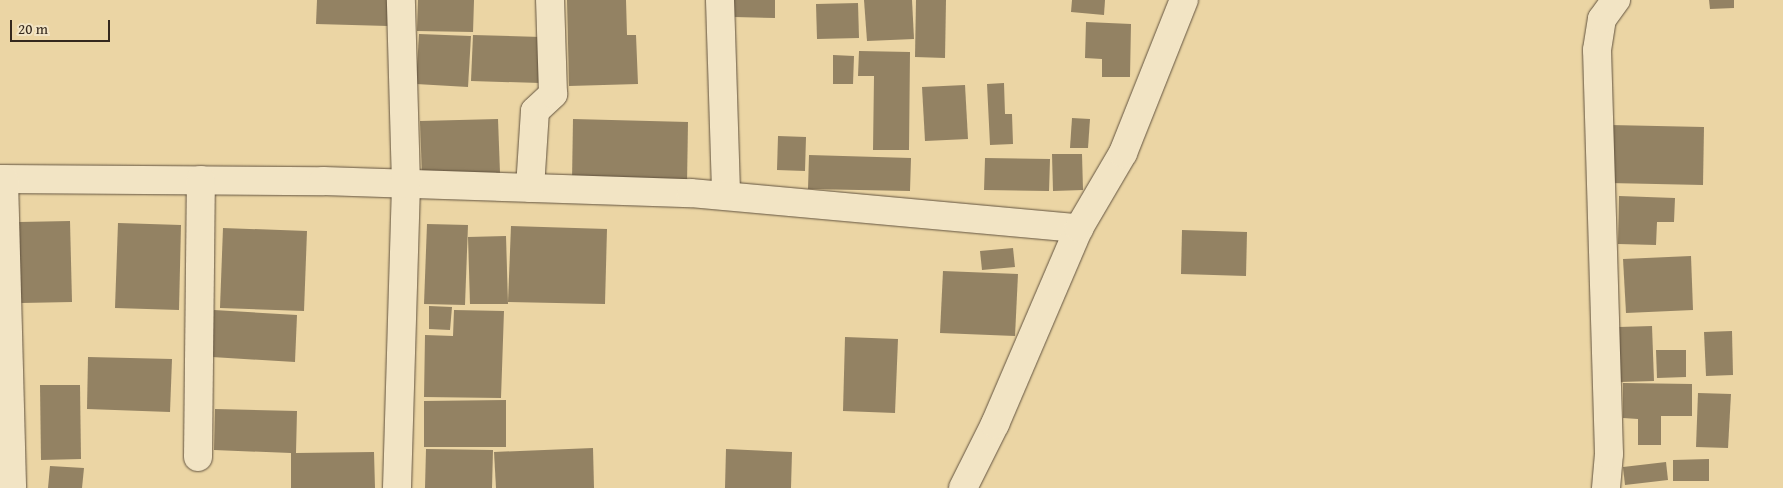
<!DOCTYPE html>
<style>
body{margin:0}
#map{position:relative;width:1783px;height:488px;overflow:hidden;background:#ebd5a4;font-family:"Gentium Book Plus",serif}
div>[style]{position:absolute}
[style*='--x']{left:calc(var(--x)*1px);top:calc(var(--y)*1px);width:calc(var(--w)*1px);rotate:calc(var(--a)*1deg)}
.building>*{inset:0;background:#938263}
.roads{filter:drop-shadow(0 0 1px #62533f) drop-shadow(0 0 1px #62533f)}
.minor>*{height:28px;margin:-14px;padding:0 14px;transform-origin:14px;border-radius:14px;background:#f2e4c4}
.tertiary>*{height:28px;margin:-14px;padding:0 14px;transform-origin:14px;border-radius:14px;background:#f2e4c4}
span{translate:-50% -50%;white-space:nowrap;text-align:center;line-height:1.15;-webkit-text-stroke:4px #f2e4c4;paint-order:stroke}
.scale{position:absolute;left:10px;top:20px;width:100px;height:22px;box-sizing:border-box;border:2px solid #34281d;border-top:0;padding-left:6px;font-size:15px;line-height:18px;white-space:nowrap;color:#34281d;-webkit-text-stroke:4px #f2e4c4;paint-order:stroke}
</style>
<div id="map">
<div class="building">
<i style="clip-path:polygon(317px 0,388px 0,388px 26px,316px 24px)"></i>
<i style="clip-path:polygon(418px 0,474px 0,473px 32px,417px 31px)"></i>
<i style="clip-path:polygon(567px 0,626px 0,627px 35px,636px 35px,638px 84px,569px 86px)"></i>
<i style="clip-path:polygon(734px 0,775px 0,775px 18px,734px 17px)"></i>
<i style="clip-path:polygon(864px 0,912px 0,914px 39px,867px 41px)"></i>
<i style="clip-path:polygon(916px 0,946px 0,945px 58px,915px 57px)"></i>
<i style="clip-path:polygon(1072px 0,1105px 0,1104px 15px,1071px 12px)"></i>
<i style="clip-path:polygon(1709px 0,1734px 0,1734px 8px,1710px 9px)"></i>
<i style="clip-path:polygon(858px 3px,859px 38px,817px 39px,816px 4px)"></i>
<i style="clip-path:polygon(1086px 22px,1131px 24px,1130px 77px,1102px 77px,1102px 59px,1085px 58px)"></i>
<i style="clip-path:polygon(419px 34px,471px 36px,468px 87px,416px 84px)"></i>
<i style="clip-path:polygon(473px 35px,541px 37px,540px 83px,471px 81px)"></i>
<i style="clip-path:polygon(859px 51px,910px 52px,909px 150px,873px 150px,874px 76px,858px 76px)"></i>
<i style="clip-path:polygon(833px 55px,854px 56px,853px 84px,833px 84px)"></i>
<i style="clip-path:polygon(1004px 83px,1005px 114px,1012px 114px,1013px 144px,990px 145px,987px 84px)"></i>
<i style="clip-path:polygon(965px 85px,968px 139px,925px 141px,922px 87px)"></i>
<i style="clip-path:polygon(1072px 118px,1090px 119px,1088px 148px,1070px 148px)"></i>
<i style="clip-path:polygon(498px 119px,500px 173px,422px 175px,420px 121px)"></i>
<i style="clip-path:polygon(573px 119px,688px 122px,687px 184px,572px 181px)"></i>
<i style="clip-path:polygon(1610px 125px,1704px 127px,1703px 185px,1609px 183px)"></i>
<i style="clip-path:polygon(778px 136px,806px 137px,805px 171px,777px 170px)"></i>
<i style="clip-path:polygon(1052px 154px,1082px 154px,1083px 190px,1053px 191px)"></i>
<i style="clip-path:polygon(809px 155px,911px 158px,910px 191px,808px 189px)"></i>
<i style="clip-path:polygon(985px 158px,1050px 159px,1049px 191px,984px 190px)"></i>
<i style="clip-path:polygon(1619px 196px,1675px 198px,1674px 222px,1657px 222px,1656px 245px,1618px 244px)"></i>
<i style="clip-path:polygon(70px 221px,72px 302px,21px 303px,19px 222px)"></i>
<i style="clip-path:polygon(118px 223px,181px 225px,179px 310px,115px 308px)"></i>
<i style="clip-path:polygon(427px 224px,468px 225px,465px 305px,424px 304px)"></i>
<i style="clip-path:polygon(511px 226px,607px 229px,605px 304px,508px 302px)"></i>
<i style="clip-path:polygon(223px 228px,307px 231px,304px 311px,220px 308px)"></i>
<i style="clip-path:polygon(1182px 230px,1247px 232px,1246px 276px,1181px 274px)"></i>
<i style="clip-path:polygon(506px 236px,508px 304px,470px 304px,468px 237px)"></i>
<i style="clip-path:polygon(1013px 248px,1015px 267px,982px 270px,980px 251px)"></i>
<i style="clip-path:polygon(1691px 256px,1693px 310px,1626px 313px,1623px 259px)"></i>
<i style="clip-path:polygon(943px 271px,1018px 274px,1015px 336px,940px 333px)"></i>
<i style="clip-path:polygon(429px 306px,452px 307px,450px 330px,429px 329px)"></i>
<i style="clip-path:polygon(214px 310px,297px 315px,295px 362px,212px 357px)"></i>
<i style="clip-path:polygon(454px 310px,504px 311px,501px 398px,424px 397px,425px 335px,453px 336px)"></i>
<i style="clip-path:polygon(1652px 326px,1654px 381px,1620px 382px,1619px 327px)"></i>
<i style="clip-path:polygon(1732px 331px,1733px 375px,1706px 376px,1704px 332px)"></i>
<i style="clip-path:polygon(845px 337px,898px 339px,895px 413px,843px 411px)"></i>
<i style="clip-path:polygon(1656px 350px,1686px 350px,1686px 377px,1657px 378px)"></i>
<i style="clip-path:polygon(88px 357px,172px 359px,170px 412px,87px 409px)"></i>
<i style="clip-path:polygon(1623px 383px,1692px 384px,1692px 416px,1661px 416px,1661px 445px,1638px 445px,1638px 419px,1623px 418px)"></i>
<i style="clip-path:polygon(40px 385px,80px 385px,81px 459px,41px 460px)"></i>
<i style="clip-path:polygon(1698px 393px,1731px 394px,1728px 448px,1696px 447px)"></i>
<i style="clip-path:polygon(506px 400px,506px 447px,424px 447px,424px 401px)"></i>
<i style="clip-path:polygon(215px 409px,297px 411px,296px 453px,374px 452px,375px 488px,291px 488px,291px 453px,214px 450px)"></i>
<i style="clip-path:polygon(593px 448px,594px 488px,496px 488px,494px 452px)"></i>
<i style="clip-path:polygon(426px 449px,493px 450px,492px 488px,425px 488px)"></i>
<i style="clip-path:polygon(726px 449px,792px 452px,791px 488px,725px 488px)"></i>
<i style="clip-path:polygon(1709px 459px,1709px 481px,1673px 481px,1673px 460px)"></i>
<i style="clip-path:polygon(1666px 462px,1668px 480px,1625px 485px,1623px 467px)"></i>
<i style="clip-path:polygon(50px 466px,84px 468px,82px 488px,48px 488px)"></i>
</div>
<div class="roads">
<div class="minor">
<i style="--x:720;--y:0;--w:196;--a:88.2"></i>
<i style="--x:0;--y:179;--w:323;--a:0.4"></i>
<i style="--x:323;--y:181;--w:368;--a:1.9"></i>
<i style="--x:691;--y:193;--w:390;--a:5.2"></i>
<i style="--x:4;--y:179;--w:309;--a:88.5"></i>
<i style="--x:530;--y:188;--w:77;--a:-86.3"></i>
<i style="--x:535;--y:111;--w:25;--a:-43"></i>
<i style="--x:553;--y:94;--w:94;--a:-91.8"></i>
<i style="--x:198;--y:457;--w:277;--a:-89.4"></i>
<i style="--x:397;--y:488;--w:304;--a:-88.3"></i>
<i style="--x:406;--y:184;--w:184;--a:-91.6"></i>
<i style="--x:1606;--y:488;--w:34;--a:-85"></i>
<i style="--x:1609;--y:454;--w:404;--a:-91.7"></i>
<i style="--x:1597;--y:50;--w:31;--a:-81"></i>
<i style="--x:1602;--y:19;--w:24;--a:-54"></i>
</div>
<div class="tertiary">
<i style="--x:963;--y:488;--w:72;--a:-63.4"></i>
<i style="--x:995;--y:424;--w:213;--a:-66.8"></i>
<i style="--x:1079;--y:228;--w:87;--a:-59.6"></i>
<i style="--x:1123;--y:153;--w:165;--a:-68.3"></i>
</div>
</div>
<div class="scale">20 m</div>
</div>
